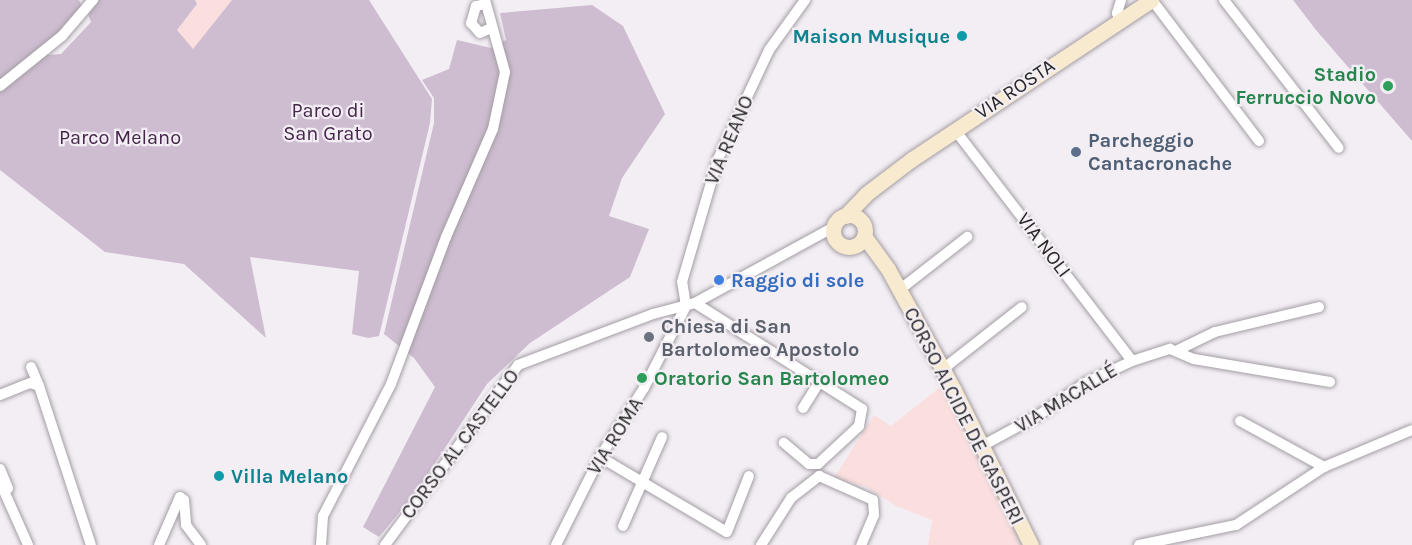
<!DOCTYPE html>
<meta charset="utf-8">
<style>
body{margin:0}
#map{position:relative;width:1412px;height:545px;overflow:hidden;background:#f3eef4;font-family:Karla,sans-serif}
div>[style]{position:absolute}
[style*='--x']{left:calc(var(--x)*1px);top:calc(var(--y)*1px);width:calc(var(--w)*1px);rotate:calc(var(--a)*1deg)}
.education>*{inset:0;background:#fadfde}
.green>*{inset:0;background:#cebcd0}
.roads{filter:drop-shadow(0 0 2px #a39ea4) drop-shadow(0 0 2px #a39ea4)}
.street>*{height:10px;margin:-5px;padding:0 5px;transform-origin:5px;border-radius:5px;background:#fff}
.secondary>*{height:15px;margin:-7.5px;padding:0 7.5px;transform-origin:7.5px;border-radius:7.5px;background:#f8eacf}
.secondary>.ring{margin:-7.5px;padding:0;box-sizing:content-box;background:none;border:15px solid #f8eacf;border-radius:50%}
.dots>*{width:16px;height:16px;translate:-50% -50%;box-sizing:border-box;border:3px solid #f3eef4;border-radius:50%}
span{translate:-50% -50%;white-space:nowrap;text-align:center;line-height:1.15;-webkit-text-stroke:4.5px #f3eef4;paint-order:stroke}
.culture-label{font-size:20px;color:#0d838f;font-weight:700}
.right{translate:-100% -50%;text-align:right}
.left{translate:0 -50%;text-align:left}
.leisure-label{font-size:20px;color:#27864d;font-weight:700}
.street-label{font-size:20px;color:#282628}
.park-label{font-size:20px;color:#45264a}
.service-label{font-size:20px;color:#4e5e75;font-weight:700}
.shop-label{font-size:20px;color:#366cbe;font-weight:700}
.worship-label{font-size:20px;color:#5b616d;font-weight:700}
</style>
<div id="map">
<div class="education">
<i style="clip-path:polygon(195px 0,232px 0,193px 50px,177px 30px,197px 4px)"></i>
<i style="clip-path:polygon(944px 384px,1022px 545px,928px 545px,932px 520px,896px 506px,865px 486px,834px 478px,874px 415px,891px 426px)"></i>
</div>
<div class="green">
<i style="clip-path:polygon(0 0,79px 0,82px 7px,71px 26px,0 86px)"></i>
<i style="clip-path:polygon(97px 0,195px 0,197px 4px,177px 30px,193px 49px,232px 0,369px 0,432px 99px,430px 123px,379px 336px,368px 338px,352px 334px,359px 271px,250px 257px,266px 338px,184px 264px,105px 252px,0 170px,0 92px,47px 55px,61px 54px,91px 22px,88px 14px)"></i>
<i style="clip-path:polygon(1293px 0,1412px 0,1412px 141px,1316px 30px)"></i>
<i style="clip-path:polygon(592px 5px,623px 26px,665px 114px,622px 178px,609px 216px,649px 229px,630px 277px,530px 343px,487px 384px,416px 492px,379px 537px,363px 527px,435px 387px,414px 358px,384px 334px,434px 123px,434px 98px,422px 80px,449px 69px,457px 40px,491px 48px,506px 40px,500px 13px)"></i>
</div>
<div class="roads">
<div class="street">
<i style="--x:1121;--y:0;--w:14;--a:107"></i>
<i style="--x:1117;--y:13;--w:7;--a:56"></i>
<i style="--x:1152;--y:0;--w:177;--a:52.8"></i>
<i style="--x:1224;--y:0;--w:187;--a:52.2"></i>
<i style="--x:485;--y:4;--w:9;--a:167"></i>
<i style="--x:476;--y:6;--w:18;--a:106"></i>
<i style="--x:471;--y:23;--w:13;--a:48"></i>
<i style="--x:480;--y:33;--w:12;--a:-24"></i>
<i style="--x:0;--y:86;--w:80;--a:-38.9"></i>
<i style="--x:62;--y:36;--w:48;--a:-49.3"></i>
<i style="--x:955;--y:130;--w:291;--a:52.5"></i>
<i style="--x:898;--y:291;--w:88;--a:-38"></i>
<i style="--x:695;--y:303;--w:198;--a:32.4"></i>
<i style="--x:862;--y:409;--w:17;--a:100"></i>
<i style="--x:859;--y:426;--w:56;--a:137.2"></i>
<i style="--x:818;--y:464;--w:9;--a:180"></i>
<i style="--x:809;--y:464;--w:33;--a:-140"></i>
<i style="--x:1178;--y:350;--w:41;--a:-25.9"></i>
<i style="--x:1215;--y:332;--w:107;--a:-13.5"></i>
<i style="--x:31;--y:367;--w:21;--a:67"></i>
<i style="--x:943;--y:369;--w:100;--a:-38.1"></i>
<i style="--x:0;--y:395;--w:32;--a:-22"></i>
<i style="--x:30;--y:383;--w:9;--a:18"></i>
<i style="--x:39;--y:386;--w:167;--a:71.9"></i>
<i style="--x:803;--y:408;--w:32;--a:-58"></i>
<i style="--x:1240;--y:421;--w:96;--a:28.7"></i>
<i style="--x:980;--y:447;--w:67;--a:-28.5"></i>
<i style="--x:1039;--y:415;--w:56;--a:-34.8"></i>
<i style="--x:1085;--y:383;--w:52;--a:-25.1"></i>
<i style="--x:1132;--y:361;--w:40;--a:-18"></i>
<i style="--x:1170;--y:349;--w:26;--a:23"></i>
<i style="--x:1194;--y:359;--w:138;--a:9.6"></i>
<i style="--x:600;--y:457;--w:147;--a:30.6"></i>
<i style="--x:727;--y:532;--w:60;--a:-68.6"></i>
<i style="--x:0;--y:469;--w:21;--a:67"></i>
<i style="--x:0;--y:482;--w:69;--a:66"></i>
<i style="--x:623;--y:526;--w:97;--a:-66.3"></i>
<i style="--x:159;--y:545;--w:52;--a:-66.4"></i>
<i style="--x:180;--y:497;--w:5;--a:37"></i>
<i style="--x:184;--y:500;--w:25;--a:85"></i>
<i style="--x:186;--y:525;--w:25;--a:53"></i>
<i style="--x:321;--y:545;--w:29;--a:-86"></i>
<i style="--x:323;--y:516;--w:148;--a:-62.7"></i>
<i style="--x:391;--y:384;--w:157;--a:-69.5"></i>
<i style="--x:446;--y:237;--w:118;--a:-66.5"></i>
<i style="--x:493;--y:129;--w:58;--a:-78.1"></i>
<i style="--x:505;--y:72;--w:75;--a:-105.5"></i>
<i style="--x:385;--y:545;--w:224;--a:-53.5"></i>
<i style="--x:518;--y:365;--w:144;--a:-20.7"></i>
<i style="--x:653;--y:314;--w:43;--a:-14.7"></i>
<i style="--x:695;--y:303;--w:158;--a:-28.7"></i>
<i style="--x:556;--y:545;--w:98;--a:-63.4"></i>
<i style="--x:600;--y:457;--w:82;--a:-57.5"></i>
<i style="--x:644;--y:388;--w:92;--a:-62.9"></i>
<i style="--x:686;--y:306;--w:24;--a:-99"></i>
<i style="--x:682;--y:282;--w:128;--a:-73.7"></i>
<i style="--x:718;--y:159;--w:120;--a:-64.9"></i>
<i style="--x:769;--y:50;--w:62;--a:-54.2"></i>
<i style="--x:761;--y:545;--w:56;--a:-57.4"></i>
<i style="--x:791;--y:498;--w:36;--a:-38"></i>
<i style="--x:819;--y:476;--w:59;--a:24"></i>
<i style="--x:873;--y:500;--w:15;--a:86"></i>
<i style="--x:874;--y:515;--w:33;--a:113"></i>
<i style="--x:1139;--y:545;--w:99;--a:-11.7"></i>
<i style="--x:1236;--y:525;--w:105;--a:-33.4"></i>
<i style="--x:1324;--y:467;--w:95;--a:-22.8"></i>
</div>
<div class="secondary">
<i class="ring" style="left:833px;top:215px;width:17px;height:17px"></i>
<i style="--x:845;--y:216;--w:30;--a:-46"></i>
<i style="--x:866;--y:194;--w:58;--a:-37.3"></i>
<i style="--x:912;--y:159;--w:287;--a:-33.6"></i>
<i style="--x:864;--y:236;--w:41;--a:54"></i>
<i style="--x:888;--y:269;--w:138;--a:61.4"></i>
<i style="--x:954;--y:390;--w:173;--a:63.6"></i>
</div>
</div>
<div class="dots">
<i style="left:962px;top:36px;background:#0f9aa8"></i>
<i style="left:1388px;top:86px;background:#2e9e5b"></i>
<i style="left:1076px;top:152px;background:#5c6f8a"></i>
<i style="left:719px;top:280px;background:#3f7fe0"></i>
<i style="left:649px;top:337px;background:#6b7280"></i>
<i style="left:642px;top:378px;background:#2e9e5b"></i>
<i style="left:219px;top:476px;background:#0f9aa8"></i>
</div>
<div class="culture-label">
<span class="right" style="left:950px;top:36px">Maison Musique</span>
<span class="left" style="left:231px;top:476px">Villa Melano</span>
</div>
<div class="leisure-label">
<span class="right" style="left:1376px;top:86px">Stadio<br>Ferruccio Novo</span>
<span class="left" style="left:654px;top:378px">Oratorio San Bartolomeo</span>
</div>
<div class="street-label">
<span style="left:1015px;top:89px;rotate:-34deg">VIA ROSTA</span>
<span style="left:729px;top:140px;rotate:-67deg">VIA REANO</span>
<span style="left:1044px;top:245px;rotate:53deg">VIA NOLI</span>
<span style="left:1066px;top:398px;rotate:-31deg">VIA MACALLÉ</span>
<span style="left:964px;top:416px;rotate:63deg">CORSO ALCIDE DE GASPERI</span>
<span style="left:615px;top:436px;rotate:-58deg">VIA ROMA</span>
<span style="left:460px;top:444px;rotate:-53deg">CORSO AL CASTELLO</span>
</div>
<div class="park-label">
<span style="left:328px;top:122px">Parco di<br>San Grato</span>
<span style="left:120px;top:137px">Parco Melano</span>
</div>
<div class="service-label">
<span class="left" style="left:1088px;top:152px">Parcheggio<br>Cantacronache</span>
</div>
<div class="shop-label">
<span class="left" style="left:731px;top:280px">Raggio di sole</span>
</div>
<div class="worship-label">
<span class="left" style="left:661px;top:338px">Chiesa di San<br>Bartolomeo Apostolo</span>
</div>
</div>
